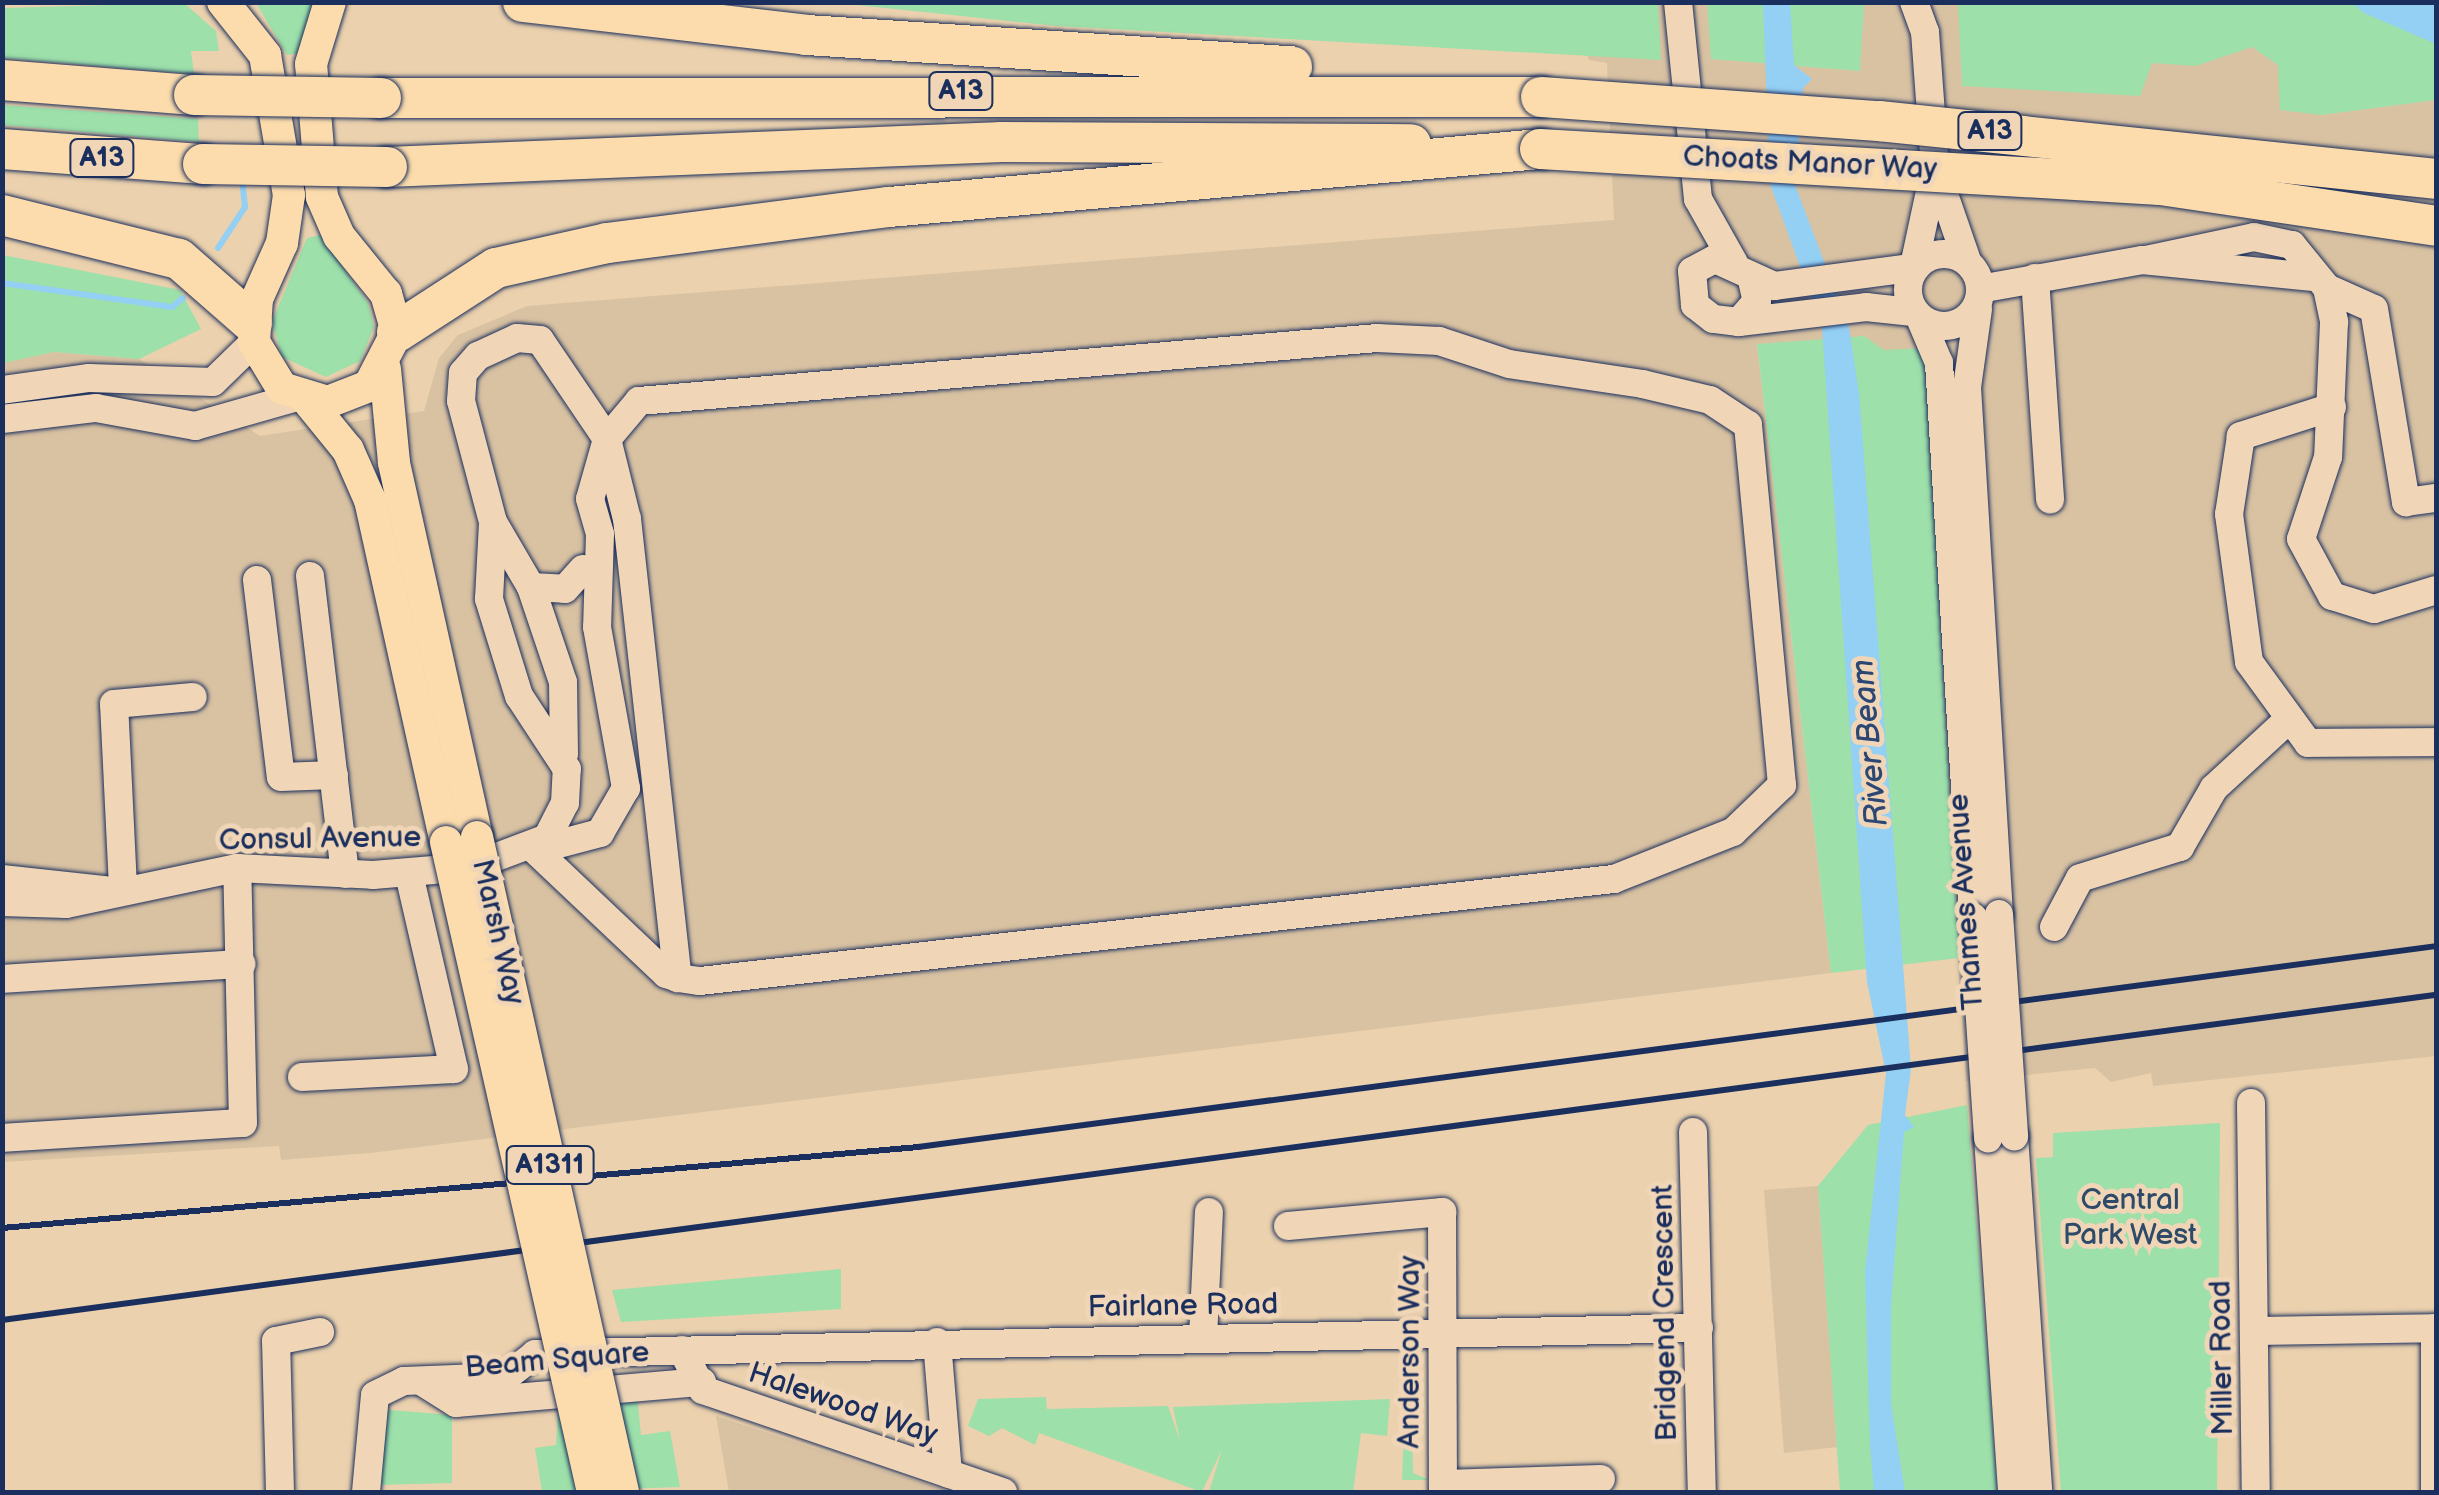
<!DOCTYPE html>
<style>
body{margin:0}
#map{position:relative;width:2439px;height:1495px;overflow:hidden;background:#ebd1ad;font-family:"Balsamiq Sans",sans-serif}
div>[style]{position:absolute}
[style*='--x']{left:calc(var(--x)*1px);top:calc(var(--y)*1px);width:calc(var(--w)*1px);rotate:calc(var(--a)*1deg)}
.built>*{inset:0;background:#d9c2a2}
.green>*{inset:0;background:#9de0aa}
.water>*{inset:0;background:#94cff4}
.stream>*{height:6px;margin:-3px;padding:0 3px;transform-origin:3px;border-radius:3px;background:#94cff4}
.roads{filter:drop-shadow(0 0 2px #1b2f5e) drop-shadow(0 0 2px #1b2f5e)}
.minor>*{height:28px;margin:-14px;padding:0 14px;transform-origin:14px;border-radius:14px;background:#f0d6b7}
.minor>.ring{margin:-14px;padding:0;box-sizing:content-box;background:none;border:28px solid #f0d6b7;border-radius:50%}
.major>*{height:32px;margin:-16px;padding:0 16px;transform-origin:16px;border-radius:16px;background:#fcdcac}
.highway>*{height:40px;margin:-20px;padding:0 20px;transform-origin:20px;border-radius:20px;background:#fcdcac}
.rail>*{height:6px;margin:-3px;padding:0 3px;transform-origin:3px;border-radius:3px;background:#1b2f5e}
.bridges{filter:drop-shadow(0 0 2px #1b2f5e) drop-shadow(0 0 2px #1b2f5e)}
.minor-bridge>*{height:28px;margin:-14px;padding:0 14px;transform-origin:14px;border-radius:14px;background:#f0d6b7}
.major-bridge>*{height:32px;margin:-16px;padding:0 16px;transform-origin:16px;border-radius:16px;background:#fcdcac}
.highway-bridge>*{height:40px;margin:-20px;padding:0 20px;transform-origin:20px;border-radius:20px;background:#fcdcac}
span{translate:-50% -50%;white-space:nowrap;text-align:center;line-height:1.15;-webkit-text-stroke:10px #f0d6b7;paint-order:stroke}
.shield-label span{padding:2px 8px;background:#f0d6b7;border:2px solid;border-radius:8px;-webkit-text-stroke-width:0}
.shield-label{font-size:28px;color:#1b2f5e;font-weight:700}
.street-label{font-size:30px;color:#1b2f5e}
.park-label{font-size:30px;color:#2e4a69}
.water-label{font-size:32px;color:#2d4774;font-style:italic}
.frame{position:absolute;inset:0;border:5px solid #1b2f5e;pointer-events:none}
</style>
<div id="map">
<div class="built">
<i style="clip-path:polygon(1569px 3px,1707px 3px,1712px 59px,1859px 71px,1864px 3px,2254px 3px,2278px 65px,2321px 115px,2436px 100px,2436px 1056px,2153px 1086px,2151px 1073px,2111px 1082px,2095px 1068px,1966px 1081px,1932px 564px,1931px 391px,1864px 336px,1757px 345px,1831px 973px,370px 1153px,281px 1160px,279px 1146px,3px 1162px,3px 363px,54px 352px,139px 359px,260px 436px,424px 411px,439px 358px,458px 335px,527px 306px,1614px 220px,1607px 63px,1589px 60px)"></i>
<i style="clip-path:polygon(1818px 1186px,1837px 1447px,1784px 1453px,1764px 1190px)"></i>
<i style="clip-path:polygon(716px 1416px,884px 1471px,953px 1492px,729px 1492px)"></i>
</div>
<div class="green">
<i style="clip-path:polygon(2160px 2px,2352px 3px,2436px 44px,2436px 100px,2321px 115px,2280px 110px,2278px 65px,2252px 47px,2196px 66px,2152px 63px,2140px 96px,1962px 86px,1958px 3px)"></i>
<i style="clip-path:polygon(184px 3px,216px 31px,219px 51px,191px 51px,194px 74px,3px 58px,3px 8px)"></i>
<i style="clip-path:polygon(256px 3px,314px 3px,298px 53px,287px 55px)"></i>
<i style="clip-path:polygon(838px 3px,1658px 3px,1661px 60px,1057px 26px)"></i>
<i style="clip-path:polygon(1707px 3px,1864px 3px,1860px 71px,1711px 59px)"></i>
<i style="clip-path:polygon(3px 105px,198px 119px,199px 142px,3px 125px)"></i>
<i style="clip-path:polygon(320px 235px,368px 303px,374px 327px,360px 361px,326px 377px,282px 357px,272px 322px,307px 238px)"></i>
<i style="clip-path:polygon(3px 255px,180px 290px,201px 329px,139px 359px,54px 352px,3px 363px)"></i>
<i style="clip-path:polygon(1864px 336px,1884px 350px,1925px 348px,1959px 958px,1831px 973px,1757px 344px)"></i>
<i style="clip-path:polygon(1967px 1105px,1998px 1492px,1840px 1492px,1818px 1186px,1868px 1125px)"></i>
<i style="clip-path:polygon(2220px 1123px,2217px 1492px,2061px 1492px,2036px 1158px,2053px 1157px,2053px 1133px)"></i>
<i style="clip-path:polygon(841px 1269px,841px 1309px,621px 1322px,612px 1290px)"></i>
<i style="clip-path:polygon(637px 1395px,641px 1435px,670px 1431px,680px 1487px,542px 1492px,535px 1448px,556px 1445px,558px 1408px)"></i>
<i style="clip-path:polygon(1046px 1397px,1047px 1409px,1168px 1406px,1180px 1441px,1173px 1407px,1390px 1399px,1387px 1436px,1361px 1433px,1353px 1492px,1209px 1492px,1222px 1449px,1202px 1492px,1039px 1433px,1035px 1445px,1002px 1428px,989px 1436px,968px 1426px,978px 1399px)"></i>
<i style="clip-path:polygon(378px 1409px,452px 1415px,452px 1483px,375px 1485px)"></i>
<i style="clip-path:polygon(1412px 1430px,1413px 1473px,1430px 1480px,1402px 1480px,1404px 1431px)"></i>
</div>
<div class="water">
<i style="clip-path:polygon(1763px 3px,1790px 3px,1794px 65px,1812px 79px,1803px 88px,1795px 185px,1849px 327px,1859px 393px,1911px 1069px,1905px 1115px,1914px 1127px,1904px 1132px,1891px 1304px,1891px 1404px,1905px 1492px,1874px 1492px,1870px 1444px,1865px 1272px,1886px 1073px,1867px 982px,1822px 327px,1770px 184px)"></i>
<i style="clip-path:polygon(2352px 3px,2436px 3px,2436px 44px,2364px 13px)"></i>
</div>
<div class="stream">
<i style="--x:218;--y:248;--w:49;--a:-56.6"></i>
<i style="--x:245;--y:207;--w:29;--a:-96"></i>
<i style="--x:2;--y:283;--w:172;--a:8"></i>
<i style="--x:172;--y:307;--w:14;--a:-39"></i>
</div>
<div class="roads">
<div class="minor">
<i style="--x:1678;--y:2;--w:198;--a:84.2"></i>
<i style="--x:1698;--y:199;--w:73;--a:60.6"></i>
<i style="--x:1914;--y:2;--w:32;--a:70"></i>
<i style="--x:1925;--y:32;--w:136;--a:85.8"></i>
<i style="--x:1935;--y:168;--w:98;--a:71"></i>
<i class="ring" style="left:1908px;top:254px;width:44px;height:44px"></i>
<i style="--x:2146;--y:260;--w:110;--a:-12"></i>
<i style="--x:2254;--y:237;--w:39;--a:12"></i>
<i style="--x:2292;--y:245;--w:55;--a:50.9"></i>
<i style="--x:2327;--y:288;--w:35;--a:78"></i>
<i style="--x:2334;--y:322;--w:135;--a:92.5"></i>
<i style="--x:2328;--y:457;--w:86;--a:108.2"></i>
<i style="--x:2301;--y:539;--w:65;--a:61.5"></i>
<i style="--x:2332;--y:596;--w:44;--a:17.2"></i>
<i style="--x:2374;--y:609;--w:65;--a:-17"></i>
<i style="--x:1914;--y:266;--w:100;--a:-77.9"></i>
<i style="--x:1751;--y:276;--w:26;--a:77"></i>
<i style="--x:1757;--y:301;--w:28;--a:131"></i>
<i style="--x:1739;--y:322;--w:26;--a:-173"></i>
<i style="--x:1713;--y:319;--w:23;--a:-142"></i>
<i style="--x:1695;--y:305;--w:34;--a:-95"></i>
<i style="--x:1692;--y:271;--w:26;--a:-28"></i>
<i style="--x:1715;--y:259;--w:65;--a:24.6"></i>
<i style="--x:1774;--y:286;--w:138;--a:-7.5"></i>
<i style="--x:2035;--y:278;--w:222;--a:86.1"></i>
<i style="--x:1985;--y:288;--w:159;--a:-10.1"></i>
<i style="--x:2142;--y:260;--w:172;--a:5.7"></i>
<i style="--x:2327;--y:288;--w:51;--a:24.1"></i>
<i style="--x:2374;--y:309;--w:196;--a:80.6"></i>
<i style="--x:2406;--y:502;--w:30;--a:-8"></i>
<i style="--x:1978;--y:309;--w:79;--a:98"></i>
<i style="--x:1967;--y:387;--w:528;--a:86.53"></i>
<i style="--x:1920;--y:318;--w:49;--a:67.1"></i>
<i style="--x:1939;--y:363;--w:555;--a:86.49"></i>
<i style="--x:1739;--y:322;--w:128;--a:-6.7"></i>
<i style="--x:1866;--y:307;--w:45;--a:6.3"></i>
<i style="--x:2;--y:390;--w:88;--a:-7.9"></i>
<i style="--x:89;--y:378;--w:124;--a:1.8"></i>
<i style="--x:213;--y:382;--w:57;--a:-44.3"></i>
<i style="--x:2332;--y:407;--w:96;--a:162.3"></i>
<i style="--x:2241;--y:436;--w:79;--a:98.7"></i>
<i style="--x:2229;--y:514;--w:149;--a:82.3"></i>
<i style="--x:2249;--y:662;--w:100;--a:53.9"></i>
<i style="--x:2308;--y:743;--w:128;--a:-0.4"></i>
<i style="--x:2;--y:419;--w:95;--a:-6.7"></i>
<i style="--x:96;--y:408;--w:101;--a:10.3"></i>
<i style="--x:195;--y:426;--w:106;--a:-15.9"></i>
<i style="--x:493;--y:522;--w:75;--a:59.7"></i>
<i style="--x:531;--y:587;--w:100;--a:71.4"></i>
<i style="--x:563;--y:682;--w:72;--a:89.2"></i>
<i style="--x:310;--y:576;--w:300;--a:83.3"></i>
<i style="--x:257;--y:580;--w:198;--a:83.1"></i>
<i style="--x:281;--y:777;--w:53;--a:-2.2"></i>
<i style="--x:531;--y:587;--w:34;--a:3"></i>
<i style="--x:565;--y:589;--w:27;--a:-48"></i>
<i style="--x:534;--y:849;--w:182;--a:43.4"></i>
<i style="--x:666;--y:974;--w:13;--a:18"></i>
<i style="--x:678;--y:978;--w:22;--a:8"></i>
<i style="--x:700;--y:981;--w:920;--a:-6.37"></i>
<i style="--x:1614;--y:879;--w:128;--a:-21.6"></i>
<i style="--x:1733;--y:832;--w:68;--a:-43.8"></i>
<i style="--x:1782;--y:785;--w:362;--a:-95.4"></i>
<i style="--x:1748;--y:425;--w:45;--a:-146.7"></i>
<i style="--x:1710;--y:400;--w:69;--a:-166.6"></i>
<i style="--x:1643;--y:384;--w:135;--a:-171.5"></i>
<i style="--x:1509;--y:364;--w:74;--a:-161.8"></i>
<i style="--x:1439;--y:341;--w:62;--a:-177.2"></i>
<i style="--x:1377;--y:338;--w:741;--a:175.12"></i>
<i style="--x:639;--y:401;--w:50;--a:130.1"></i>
<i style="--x:607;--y:439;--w:82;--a:76"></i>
<i style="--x:627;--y:519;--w:462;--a:83.7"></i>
<i style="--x:2;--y:879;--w:104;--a:6.1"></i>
<i style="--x:123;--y:887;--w:183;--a:-92.8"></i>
<i style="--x:114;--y:704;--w:79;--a:-5.1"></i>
<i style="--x:2;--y:902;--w:64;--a:1.8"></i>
<i style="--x:66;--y:904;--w:175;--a:-11.9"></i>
<i style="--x:237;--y:868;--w:136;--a:2.9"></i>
<i style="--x:373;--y:875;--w:97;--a:-4.7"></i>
<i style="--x:470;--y:867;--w:82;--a:-20.6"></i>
<i style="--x:547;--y:838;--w:39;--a:-63"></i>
<i style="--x:565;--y:803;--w:34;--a:-87"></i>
<i style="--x:567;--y:769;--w:87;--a:-123.3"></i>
<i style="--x:519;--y:696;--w:102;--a:-107.2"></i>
<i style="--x:489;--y:599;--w:77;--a:-87"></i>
<i style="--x:493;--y:522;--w:125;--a:-104.8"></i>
<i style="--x:461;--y:401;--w:28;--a:-86"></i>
<i style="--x:463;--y:373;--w:23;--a:-49"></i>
<i style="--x:478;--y:356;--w:43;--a:-24.8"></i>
<i style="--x:517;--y:338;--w:23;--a:5"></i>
<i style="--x:540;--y:340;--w:120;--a:55.9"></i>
<i style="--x:607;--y:439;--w:62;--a:105.8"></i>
<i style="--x:590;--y:499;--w:36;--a:74"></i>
<i style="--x:600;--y:534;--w:93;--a:91.8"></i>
<i style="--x:597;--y:627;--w:164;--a:79.8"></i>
<i style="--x:626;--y:788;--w:52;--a:120"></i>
<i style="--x:600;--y:833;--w:62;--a:165.1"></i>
<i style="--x:2054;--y:927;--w:55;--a:-62"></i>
<i style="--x:2080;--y:878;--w:105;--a:-17.2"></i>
<i style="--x:2180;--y:847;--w:68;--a:-60"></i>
<i style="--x:2214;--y:788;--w:100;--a:-42.6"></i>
<i style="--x:2;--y:979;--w:240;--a:-3.6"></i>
<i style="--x:302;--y:1077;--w:152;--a:-3"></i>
<i style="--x:454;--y:1069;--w:200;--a:-103"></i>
<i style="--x:2251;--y:1103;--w:389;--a:89.3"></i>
<i style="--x:1693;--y:1132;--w:360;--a:88.6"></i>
<i style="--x:2014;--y:1136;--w:357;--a:86.1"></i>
<i style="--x:2;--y:1138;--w:241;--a:-3.6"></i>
<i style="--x:243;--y:1123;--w:255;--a:-91.3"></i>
<i style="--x:1988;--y:1138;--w:355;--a:86.1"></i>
<i style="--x:1288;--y:1226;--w:155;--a:-5.2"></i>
<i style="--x:1442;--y:1212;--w:280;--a:89.8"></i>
<i style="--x:2254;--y:1331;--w:182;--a:-0.9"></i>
<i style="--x:1203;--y:1338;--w:126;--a:-87.3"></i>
<i style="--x:937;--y:1342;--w:132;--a:85.2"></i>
<i style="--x:682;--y:1350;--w:45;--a:62.3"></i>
<i style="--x:703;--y:1390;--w:317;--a:18.8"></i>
<i style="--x:424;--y:1383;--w:38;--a:32"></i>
<i style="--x:456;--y:1403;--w:247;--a:-4.9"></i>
<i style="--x:1443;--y:1484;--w:158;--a:-1.8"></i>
<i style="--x:280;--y:1492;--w:151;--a:-91.5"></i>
<i style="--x:276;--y:1341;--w:45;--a:-11.6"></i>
<i style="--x:366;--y:1492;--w:97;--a:-84.7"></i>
<i style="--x:375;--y:1395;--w:32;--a:-26"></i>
<i style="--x:404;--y:1381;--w:102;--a:-2.2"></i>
<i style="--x:506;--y:1377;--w:37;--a:-38"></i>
<i style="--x:535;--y:1354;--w:1164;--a:-1.28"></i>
<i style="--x:2435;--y:1492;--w:164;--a:-90"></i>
</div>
<div class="major">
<i style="--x:223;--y:2;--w:68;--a:51.6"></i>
<i style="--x:265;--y:55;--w:142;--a:80.3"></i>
<i style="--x:289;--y:195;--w:49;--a:98.3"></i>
<i style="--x:282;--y:243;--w:61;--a:114.1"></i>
<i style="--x:257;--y:299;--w:43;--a:94"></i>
<i style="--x:254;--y:342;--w:54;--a:58.7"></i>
<i style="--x:282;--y:388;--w:48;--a:16.9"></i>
<i style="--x:328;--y:402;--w:44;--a:-21.3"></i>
<i style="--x:369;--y:386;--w:61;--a:-62.6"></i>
<i style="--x:397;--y:332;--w:40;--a:-106"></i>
<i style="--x:386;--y:294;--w:75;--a:-129"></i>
<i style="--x:339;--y:236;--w:43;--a:-113.6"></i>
<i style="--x:322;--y:197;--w:133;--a:-94.7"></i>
<i style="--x:311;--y:64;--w:65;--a:-73"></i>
<i style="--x:385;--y:369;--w:94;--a:84.5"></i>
<i style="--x:394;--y:463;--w:383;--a:77.5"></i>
<i style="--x:308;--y:401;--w:63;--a:50.8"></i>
<i style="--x:348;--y:450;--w:55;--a:66.3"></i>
<i style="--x:370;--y:500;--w:350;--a:77.5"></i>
</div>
<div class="highway">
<i style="--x:523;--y:2;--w:286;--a:6.6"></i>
<i style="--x:807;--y:35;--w:486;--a:3.7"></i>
<i style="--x:2;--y:80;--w:193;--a:4.5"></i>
<i style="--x:381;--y:98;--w:1160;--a:-0.05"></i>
<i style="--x:2;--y:149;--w:202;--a:4.3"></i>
<i style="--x:387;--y:167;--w:616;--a:-2.33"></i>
<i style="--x:1002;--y:142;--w:409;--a:0.3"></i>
<i style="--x:2;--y:215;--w:182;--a:14"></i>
<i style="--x:179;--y:259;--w:97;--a:41.2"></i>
<i style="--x:397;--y:332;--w:118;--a:-32.9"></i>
<i style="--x:496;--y:268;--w:114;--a:-12.7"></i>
<i style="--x:607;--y:243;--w:284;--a:-7.3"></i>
<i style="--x:889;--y:207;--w:654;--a:-5.09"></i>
</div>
</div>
<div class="rail">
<i style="--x:2;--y:1228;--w:920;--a:-5.05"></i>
<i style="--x:918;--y:1147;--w:1531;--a:-7.54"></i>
<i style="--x:2;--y:1320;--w:2456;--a:-7.61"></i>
</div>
<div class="bridges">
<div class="minor-bridge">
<i style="--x:1999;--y:914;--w:223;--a:86.1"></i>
<i style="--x:1973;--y:917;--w:222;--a:86.1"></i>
</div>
<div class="major-bridge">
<i style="--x:477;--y:837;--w:671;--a:77.43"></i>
<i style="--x:446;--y:842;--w:666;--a:77.26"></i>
</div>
<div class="highway-bridge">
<i style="--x:194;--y:95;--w:187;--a:0.9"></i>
<i style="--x:1541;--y:97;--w:339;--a:4.1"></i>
<i style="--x:1879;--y:121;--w:560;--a:5.94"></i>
<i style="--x:1540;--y:149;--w:621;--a:3.32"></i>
<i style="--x:2160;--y:185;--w:279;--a:8.4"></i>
<i style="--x:203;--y:164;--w:184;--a:0.9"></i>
</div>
</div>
<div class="shield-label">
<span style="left:961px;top:91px">A13</span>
<span style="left:1990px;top:131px">A13</span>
<span style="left:102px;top:158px">A13</span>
<span style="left:550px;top:1165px">A1311</span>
</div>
<div class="street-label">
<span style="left:1810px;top:163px;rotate:3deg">Choats Manor Way</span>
<span style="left:320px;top:839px;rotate:-1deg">Consul Avenue</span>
<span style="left:1966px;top:902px;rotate:-94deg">Thames Avenue</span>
<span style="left:498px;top:932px;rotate:77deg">Marsh Way</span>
<span style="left:1183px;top:1306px;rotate:-1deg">Fairlane Road</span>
<span style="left:1665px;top:1313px;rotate:-91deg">Bridgend Crescent</span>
<span style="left:1410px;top:1352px;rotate:-90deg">Anderson Way</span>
<span style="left:2222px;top:1358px;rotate:-91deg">Miller Road</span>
<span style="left:557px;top:1360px;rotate:-5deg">Beam Square</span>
<span style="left:843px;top:1404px;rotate:19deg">Halewood Way</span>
</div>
<div class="park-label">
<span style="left:2130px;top:1217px">Central<br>Park West</span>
</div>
<div class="water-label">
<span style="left:1871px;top:743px;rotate:-95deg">River Beam</span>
</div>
<div class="frame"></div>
</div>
